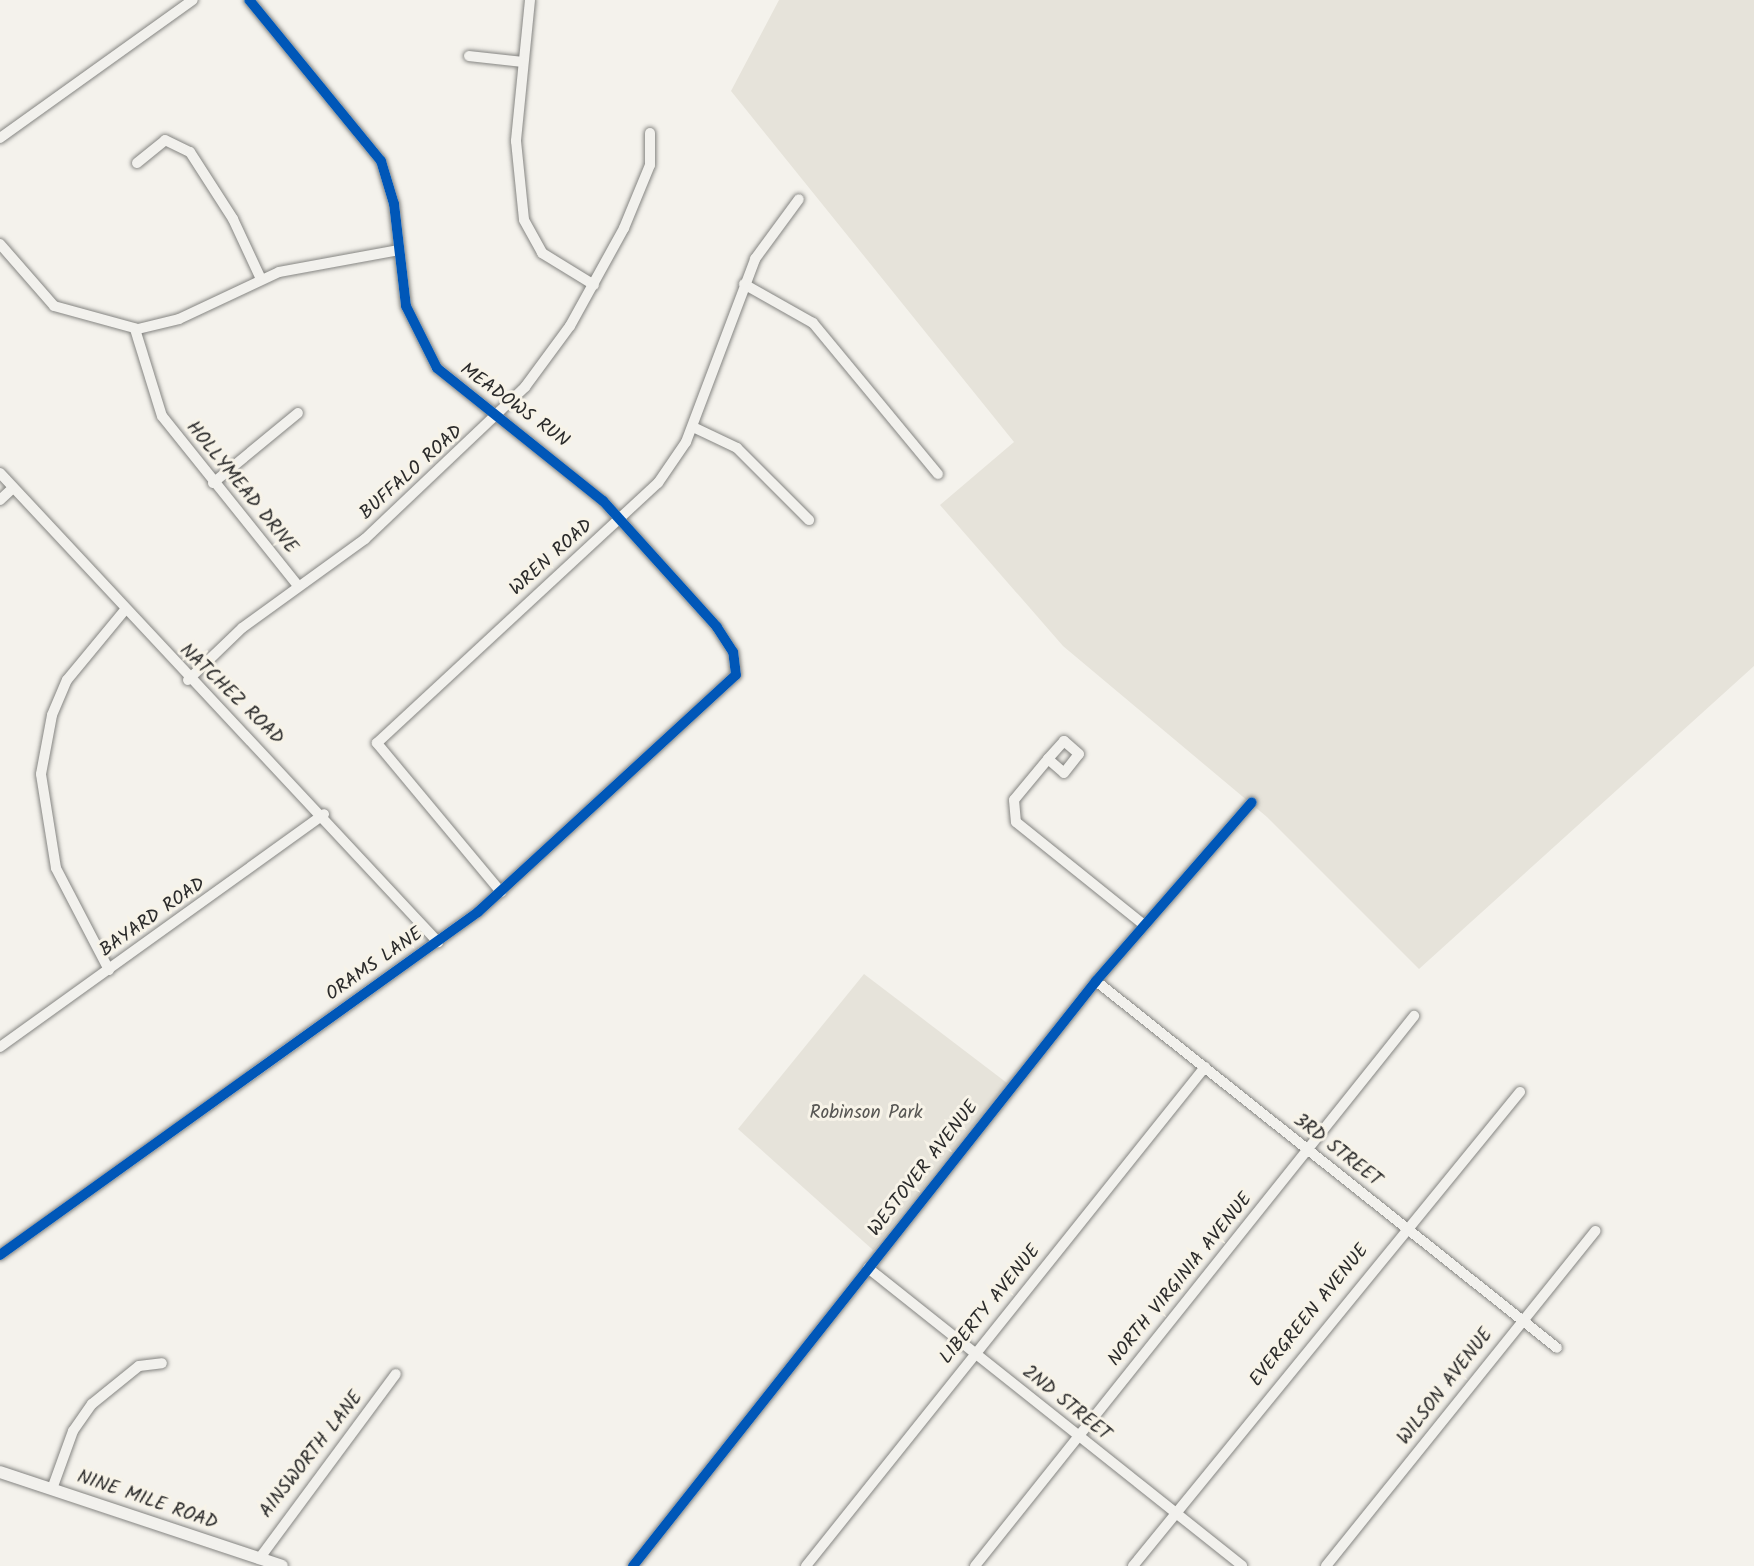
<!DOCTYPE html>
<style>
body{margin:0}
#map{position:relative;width:1754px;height:1566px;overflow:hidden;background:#f4f2ec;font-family:Kalam,sans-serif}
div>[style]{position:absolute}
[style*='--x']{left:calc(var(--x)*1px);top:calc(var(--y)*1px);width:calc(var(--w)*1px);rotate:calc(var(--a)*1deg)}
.green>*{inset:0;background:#e6e3da}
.roads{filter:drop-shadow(0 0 2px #858582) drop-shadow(0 0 2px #858582)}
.minor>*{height:10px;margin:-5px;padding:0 5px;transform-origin:5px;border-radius:5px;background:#f2f1ed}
.major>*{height:12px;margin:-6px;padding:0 6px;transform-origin:6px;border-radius:6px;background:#f2f1ed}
.cycleway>*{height:10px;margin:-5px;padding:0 5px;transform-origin:5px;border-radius:5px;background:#0057b8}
span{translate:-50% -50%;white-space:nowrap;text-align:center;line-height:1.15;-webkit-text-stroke:6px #f7f3e8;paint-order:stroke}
.street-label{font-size:19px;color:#2b2b2b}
.park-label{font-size:19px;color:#575653}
</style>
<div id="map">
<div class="green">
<i style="clip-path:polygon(779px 0,1754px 0,1754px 666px,1419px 969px,1267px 817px,1063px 646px,940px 505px,1014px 442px,731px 91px)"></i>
<i style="clip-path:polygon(864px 974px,1007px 1083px,873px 1250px,738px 1129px)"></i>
</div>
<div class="roads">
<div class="minor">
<i style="--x:530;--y:0;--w:142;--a:95.7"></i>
<i style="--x:516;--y:141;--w:79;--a:84.2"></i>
<i style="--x:524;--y:220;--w:38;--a:61"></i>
<i style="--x:542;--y:253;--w:61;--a:31.6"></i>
<i style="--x:469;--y:56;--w:54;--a:6.3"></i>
<i style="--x:0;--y:138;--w:237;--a:-35.6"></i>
<i style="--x:137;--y:163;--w:36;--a:-39"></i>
<i style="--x:165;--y:140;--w:28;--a:26"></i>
<i style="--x:190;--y:152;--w:80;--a:57.3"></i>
<i style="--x:233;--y:219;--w:66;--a:65"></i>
<i style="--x:0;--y:244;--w:82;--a:48.9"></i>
<i style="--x:54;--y:306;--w:87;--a:15.3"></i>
<i style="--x:138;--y:329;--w:42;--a:-13.7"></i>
<i style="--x:179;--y:319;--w:110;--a:-25.2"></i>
<i style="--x:279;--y:272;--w:122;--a:-10.4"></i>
<i style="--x:744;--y:284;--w:79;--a:29.5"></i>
<i style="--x:813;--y:323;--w:196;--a:50.4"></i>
<i style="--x:135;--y:329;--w:91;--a:72.8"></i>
<i style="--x:162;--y:416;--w:218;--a:51.3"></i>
<i style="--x:693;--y:427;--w:49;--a:25.5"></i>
<i style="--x:737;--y:448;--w:102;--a:45"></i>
<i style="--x:0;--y:473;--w:642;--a:46.96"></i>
<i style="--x:213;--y:483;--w:110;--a:-39.5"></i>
<i style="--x:0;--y:500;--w:18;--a:-43"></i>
<i style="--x:188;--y:680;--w:75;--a:-43.9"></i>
<i style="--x:242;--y:628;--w:152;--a:-35.9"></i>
<i style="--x:365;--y:539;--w:221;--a:-43.5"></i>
<i style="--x:525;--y:387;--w:76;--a:-53.6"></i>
<i style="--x:570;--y:326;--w:112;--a:-61.1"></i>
<i style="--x:624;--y:228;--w:68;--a:-67.6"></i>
<i style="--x:650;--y:165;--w:32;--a:-90"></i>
<i style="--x:1048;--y:759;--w:21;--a:41"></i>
<i style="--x:1064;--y:773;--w:24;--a:-52"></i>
<i style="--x:1079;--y:754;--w:20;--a:-139"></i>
<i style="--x:1064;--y:741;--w:24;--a:132"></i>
<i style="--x:1048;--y:759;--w:53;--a:129.7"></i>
<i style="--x:1014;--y:800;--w:22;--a:85"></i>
<i style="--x:1016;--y:822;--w:163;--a:38.8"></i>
<i style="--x:501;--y:892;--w:194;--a:-129.8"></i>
<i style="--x:377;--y:743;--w:383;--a:-42.8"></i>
<i style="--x:658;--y:483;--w:50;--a:-55.7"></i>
<i style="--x:686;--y:442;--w:196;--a:-69.3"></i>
<i style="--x:755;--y:259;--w:74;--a:-53.7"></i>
<i style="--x:109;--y:970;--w:115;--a:-117.5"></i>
<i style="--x:56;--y:868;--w:95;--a:-99.1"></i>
<i style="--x:41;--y:774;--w:60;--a:-79.4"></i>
<i style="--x:52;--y:715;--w:38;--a:-67"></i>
<i style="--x:67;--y:680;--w:89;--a:-50.4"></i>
<i style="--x:1096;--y:981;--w:589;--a:38.52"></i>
<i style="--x:0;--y:1047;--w:399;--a:-35.7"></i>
<i style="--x:0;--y:1255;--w:588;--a:-35.66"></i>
<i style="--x:478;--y:912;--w:350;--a:-42.6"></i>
<i style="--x:736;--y:675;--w:23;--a:-97"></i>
<i style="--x:733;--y:652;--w:30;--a:-123"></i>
<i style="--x:717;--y:627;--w:170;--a:-132.1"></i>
<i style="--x:603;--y:501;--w:213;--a:-141.3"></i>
<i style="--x:437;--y:368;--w:69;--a:-116.6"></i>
<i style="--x:406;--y:306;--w:103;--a:-96.7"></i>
<i style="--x:394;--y:204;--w:45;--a:-106.8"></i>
<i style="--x:381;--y:161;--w:208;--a:-129.3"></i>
<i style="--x:868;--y:1268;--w:478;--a:38.5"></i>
<i style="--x:52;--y:1489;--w:62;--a:-70.1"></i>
<i style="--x:73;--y:1431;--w:33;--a:-55"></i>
<i style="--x:92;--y:1404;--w:60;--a:-39"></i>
<i style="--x:139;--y:1366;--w:23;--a:-7"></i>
<i style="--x:259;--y:1559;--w:230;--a:-53.5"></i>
<i style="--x:633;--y:1566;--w:746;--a:-51.64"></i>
<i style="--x:1096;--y:981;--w:237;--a:-48.9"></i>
<i style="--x:806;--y:1566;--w:639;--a:-51.35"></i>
<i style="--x:975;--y:1566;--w:704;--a:-51.4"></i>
<i style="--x:1133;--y:1566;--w:612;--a:-50.77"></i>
<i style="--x:1326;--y:1566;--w:430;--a:-51.2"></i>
</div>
<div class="major">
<i style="--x:0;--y:1472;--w:297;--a:18.4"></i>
</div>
</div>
<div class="cycleway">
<i style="--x:0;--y:1255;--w:588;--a:-35.66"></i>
<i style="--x:478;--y:912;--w:350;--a:-42.6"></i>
<i style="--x:736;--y:675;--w:23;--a:-97"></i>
<i style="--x:733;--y:652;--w:30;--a:-123"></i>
<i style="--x:717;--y:627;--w:170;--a:-132.1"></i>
<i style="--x:603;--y:501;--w:213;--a:-141.3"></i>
<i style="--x:437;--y:368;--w:69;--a:-116.6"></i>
<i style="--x:406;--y:306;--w:103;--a:-96.7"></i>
<i style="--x:394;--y:204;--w:45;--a:-106.8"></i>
<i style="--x:381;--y:161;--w:208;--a:-129.3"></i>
<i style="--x:633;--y:1566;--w:746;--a:-51.64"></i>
<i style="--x:1096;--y:981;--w:237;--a:-48.9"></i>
</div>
<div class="street-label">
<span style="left:514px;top:406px;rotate:36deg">MEADOWS RUN</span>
<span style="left:412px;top:473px;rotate:-42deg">BUFFALO ROAD</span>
<span style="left:241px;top:488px;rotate:51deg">HOLLYMEAD DRIVE</span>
<span style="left:552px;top:558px;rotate:-42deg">WREN ROAD</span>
<span style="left:231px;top:695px;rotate:44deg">NATCHEZ ROAD</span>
<span style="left:153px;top:918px;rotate:-35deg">BAYARD ROAD</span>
<span style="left:375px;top:965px;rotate:-35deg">ORAMS LANE</span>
<span style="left:1337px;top:1151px;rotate:38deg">3RD STREET</span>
<span style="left:924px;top:1169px;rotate:-52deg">WESTOVER AVENUE</span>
<span style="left:1181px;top:1280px;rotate:-51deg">NORTH VIRGINIA AVENUE</span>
<span style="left:991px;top:1305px;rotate:-51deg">LIBERTY AVENUE</span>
<span style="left:1310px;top:1316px;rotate:-51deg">EVERGREEN AVENUE</span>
<span style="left:1446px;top:1387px;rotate:-52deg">WILSON AVENUE</span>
<span style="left:1066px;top:1404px;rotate:39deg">2ND STREET</span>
<span style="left:312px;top:1455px;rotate:-52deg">AINSWORTH LANE</span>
<span style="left:147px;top:1501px;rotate:19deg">NINE MILE ROAD</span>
</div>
<div class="park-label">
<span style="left:866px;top:1114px">Robinson Park</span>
</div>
</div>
